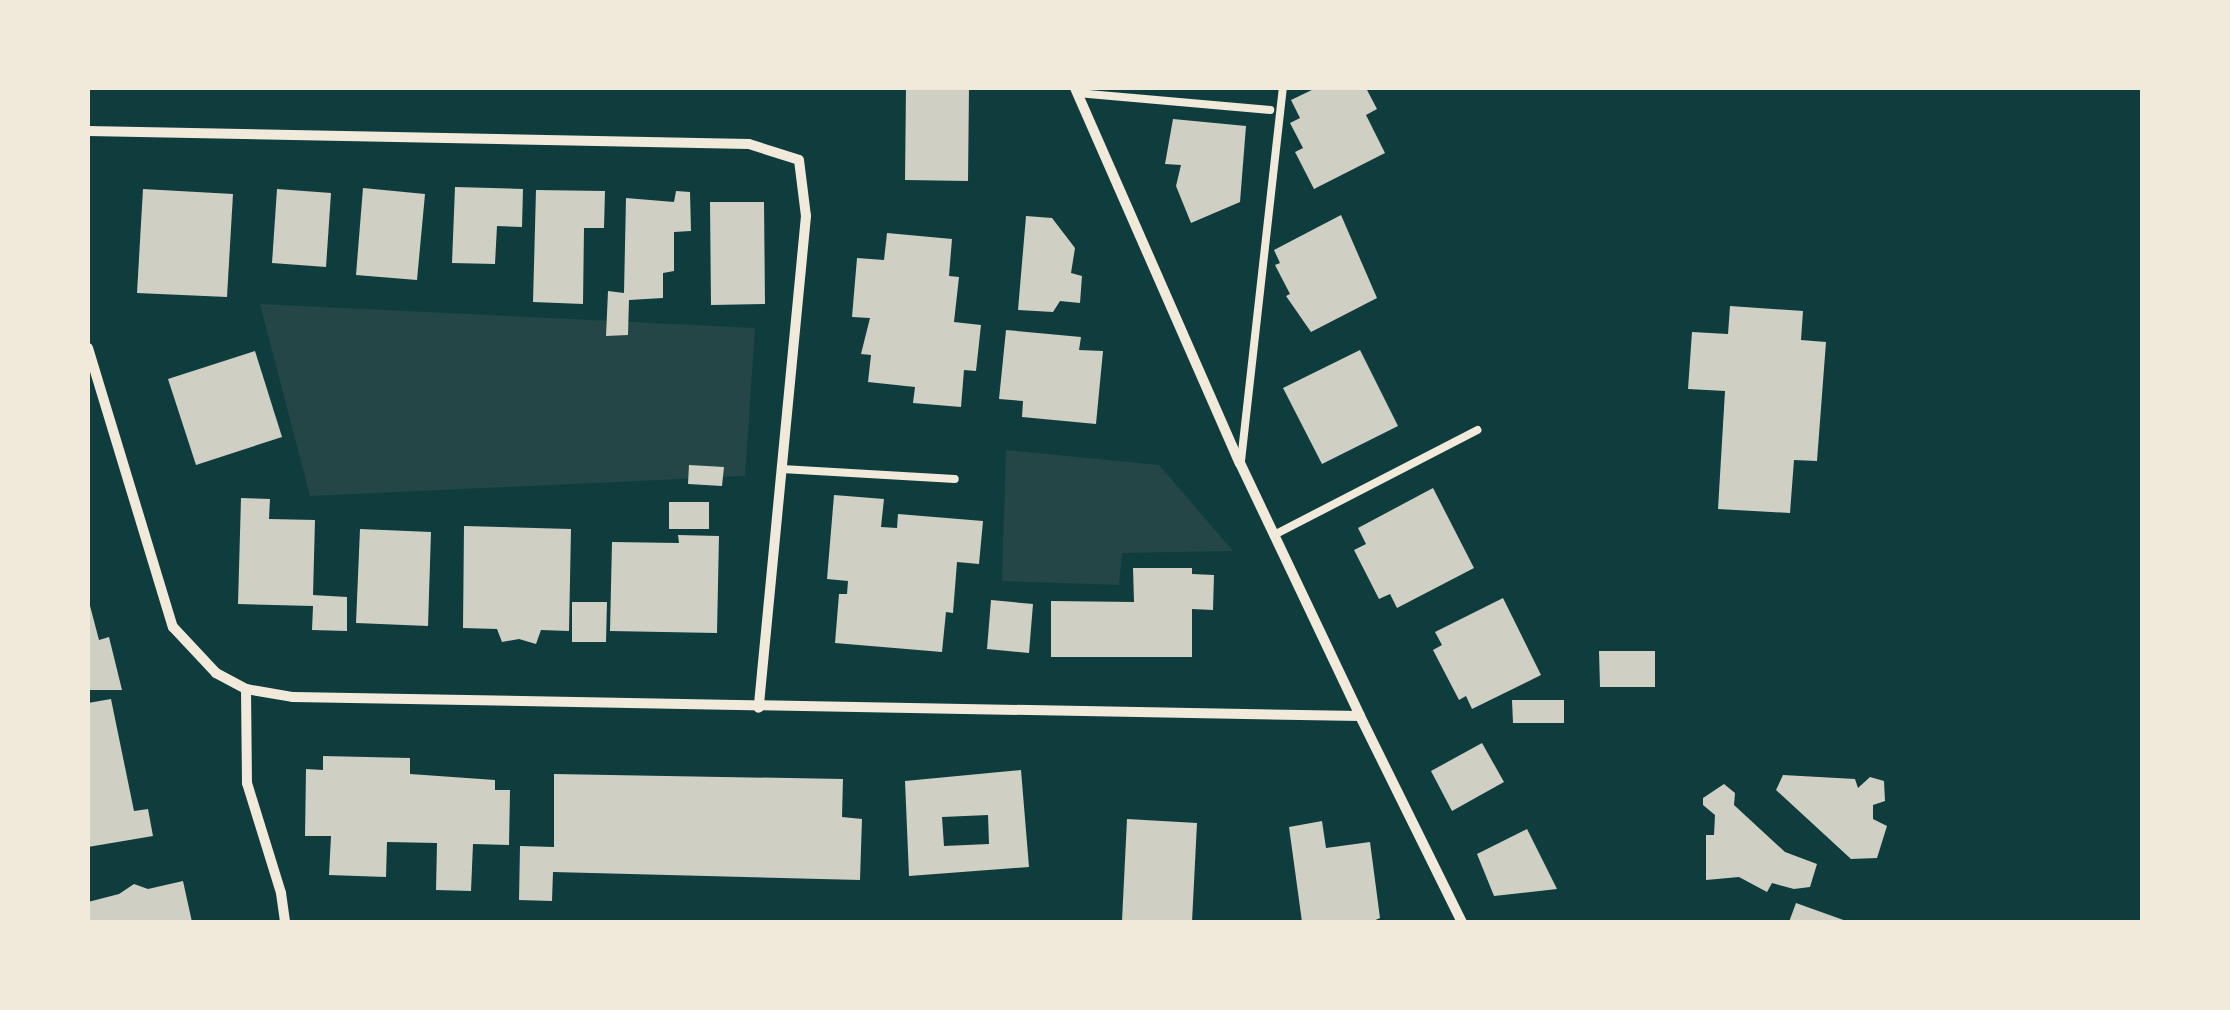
<!DOCTYPE html>
<style>
body{margin:0}
#map{position:relative;width:2230px;height:1010px;overflow:hidden;background:#0f3d3e;font-family:"Exo 2",sans-serif}
div>[style]{position:absolute}
[style*='--x']{left:calc(var(--x)*1px);top:calc(var(--y)*1px);width:calc(var(--w)*1px);rotate:calc(var(--a)*1deg)}
.green>*{inset:0;background:#244646}
.building>*{inset:0;background:#cfcfc3}
.service>*{height:8px;margin:-4px;padding:0 4px;transform-origin:4px;border-radius:4px;background:#f1e9da}
.minor>*{height:10px;margin:-5px;padding:0 5px;transform-origin:5px;border-radius:5px;background:#f1e9da}
span{translate:-50% -50%;white-space:nowrap;text-align:center;line-height:1.15;-webkit-text-stroke:10px #f1e9da;paint-order:stroke}
.frame{position:absolute;inset:0;border:90px solid #f1e9da;pointer-events:none}
</style>
<div id="map">
<div class="green">
<i style="clip-path:polygon(260px 304px,755px 328px,745px 476px,310px 496px)"></i>
<i style="clip-path:polygon(1006px 450px,1159px 465px,1233px 551px,1122px 553px,1119px 585px,1002px 581px)"></i>
</div>
<div class="building">
<i style="clip-path:polygon(906px 88px,969px 88px,968px 181px,905px 180px)"></i>
<i style="clip-path:polygon(1316px 88px,1366px 88px,1377px 109px,1366px 115px,1385px 153px,1314px 189px,1295px 152px,1303px 148px,1290px 123px,1300px 118px,1291px 100px)"></i>
<i style="clip-path:polygon(1173px 119px,1246px 126px,1240px 202px,1191px 223px,1176px 186px,1181px 165px,1165px 164px)"></i>
<i style="clip-path:polygon(455px 187px,523px 189px,522px 227px,497px 226px,495px 264px,452px 263px)"></i>
<i style="clip-path:polygon(363px 188px,425px 194px,417px 280px,356px 275px)"></i>
<i style="clip-path:polygon(143px 189px,233px 194px,227px 297px,137px 293px)"></i>
<i style="clip-path:polygon(277px 189px,331px 193px,326px 267px,272px 263px)"></i>
<i style="clip-path:polygon(536px 190px,605px 191px,604px 228px,584px 228px,583px 304px,533px 302px)"></i>
<i style="clip-path:polygon(676px 191px,690px 192px,691px 231px,674px 232px,674px 271px,663px 273px,663px 298px,629px 300px,628px 335px,606px 336px,608px 291px,624px 293px,626px 198px,674px 202px)"></i>
<i style="clip-path:polygon(710px 202px,764px 202px,765px 304px,711px 305px)"></i>
<i style="clip-path:polygon(1341px 215px,1377px 298px,1311px 332px,1286px 296px,1290px 294px,1275px 265px,1280px 263px,1274px 250px)"></i>
<i style="clip-path:polygon(1026px 216px,1052px 218px,1075px 248px,1071px 273px,1082px 276px,1080px 303px,1060px 301px,1053px 312px,1018px 310px)"></i>
<i style="clip-path:polygon(887px 233px,952px 239px,949px 276px,959px 277px,954px 322px,981px 325px,976px 371px,964px 370px,961px 407px,913px 403px,915px 387px,868px 382px,871px 355px,861px 354px,870px 318px,852px 317px,857px 258px,884px 260px)"></i>
<i style="clip-path:polygon(1730px 306px,1803px 311px,1801px 340px,1826px 342px,1817px 461px,1794px 460px,1790px 513px,1718px 509px,1725px 391px,1688px 389px,1692px 332px,1728px 334px)"></i>
<i style="clip-path:polygon(1006px 330px,1081px 337px,1079px 350px,1103px 351px,1096px 424px,1022px 417px,1023px 401px,999px 399px)"></i>
<i style="clip-path:polygon(1360px 350px,1398px 426px,1322px 464px,1283px 388px)"></i>
<i style="clip-path:polygon(255px 351px,282px 437px,196px 465px,168px 379px)"></i>
<i style="clip-path:polygon(689px 465px,724px 467px,722px 486px,688px 484px)"></i>
<i style="clip-path:polygon(1433px 488px,1474px 568px,1397px 608px,1390px 594px,1379px 599px,1354px 550px,1366px 544px,1358px 528px)"></i>
<i style="clip-path:polygon(834px 495px,884px 499px,881px 527px,897px 528px,898px 514px,983px 521px,979px 564px,957px 562px,953px 613px,946px 612px,942px 652px,835px 643px,839px 594px,847px 594px,848px 581px,827px 579px)"></i>
<i style="clip-path:polygon(241px 498px,270px 499px,269px 519px,315px 520px,313px 595px,347px 597px,347px 631px,312px 630px,313px 606px,238px 604px)"></i>
<i style="clip-path:polygon(669px 502px,709px 502px,709px 529px,669px 529px)"></i>
<i style="clip-path:polygon(464px 526px,571px 529px,569px 631px,541px 630px,536px 644px,519px 639px,502px 642px,497px 629px,463px 628px)"></i>
<i style="clip-path:polygon(360px 529px,431px 532px,428px 626px,356px 623px)"></i>
<i style="clip-path:polygon(678px 535px,719px 536px,717px 633px,610px 631px,612px 542px,679px 543px)"></i>
<i style="clip-path:polygon(1133px 568px,1192px 568px,1192px 574px,1214px 575px,1213px 610px,1192px 609px,1192px 657px,1051px 657px,1051px 601px,1134px 602px)"></i>
<i style="clip-path:polygon(1503px 598px,1541px 675px,1472px 709px,1466px 696px,1459px 700px,1433px 650px,1442px 645px,1435px 632px)"></i>
<i style="clip-path:polygon(991px 600px,1033px 604px,1029px 653px,987px 649px)"></i>
<i style="clip-path:polygon(89px 602px,99px 640px,109px 637px,122px 690px,88px 690px)"></i>
<i style="clip-path:polygon(572px 602px,607px 602px,606px 642px,572px 642px)"></i>
<i style="clip-path:polygon(1599px 651px,1655px 651px,1655px 687px,1600px 687px)"></i>
<i style="clip-path:polygon(111px 699px,134px 811px,148px 809px,153px 836px,88px 847px,88px 703px)"></i>
<i style="clip-path:polygon(1512px 700px,1564px 700px,1564px 723px,1513px 723px)"></i>
<i style="clip-path:polygon(1482px 743px,1504px 782px,1452px 811px,1431px 771px)"></i>
<i style="clip-path:polygon(323px 756px,410px 758px,410px 774px,495px 780px,495px 790px,510px 790px,509px 845px,473px 844px,471px 891px,436px 890px,437px 843px,387px 842px,386px 877px,329px 875px,331px 836px,305px 836px,306px 769px,323px 770px)"></i>
<i style="clip-path:polygon(evenodd,1021px 770px,1029px 867px,909px 876px,905px 781px,1021px 770px,988px 815px,989px 844px,944px 846px,942px 817px,988px 815px)"></i>
<i style="clip-path:polygon(554px 774px,843px 779px,842px 817px,862px 819px,860px 880px,553px 872px,552px 901px,519px 900px,520px 846px,554px 847px)"></i>
<i style="clip-path:polygon(1783px 775px,1855px 779px,1858px 788px,1870px 777px,1884px 781px,1885px 801px,1873px 805px,1873px 819px,1887px 826px,1877px 858px,1851px 859px,1776px 790px)"></i>
<i style="clip-path:polygon(1724px 784px,1735px 793px,1734px 805px,1785px 852px,1817px 864px,1810px 887px,1794px 889px,1772px 883px,1767px 892px,1739px 877px,1706px 880px,1706px 835px,1714px 835px,1715px 815px,1703px 805px,1703px 798px)"></i>
<i style="clip-path:polygon(1127px 819px,1197px 823px,1192px 922px,1122px 921px)"></i>
<i style="clip-path:polygon(1322px 821px,1326px 848px,1370px 842px,1380px 918px,1371px 922px,1302px 922px,1289px 827px)"></i>
<i style="clip-path:polygon(1527px 829px,1557px 889px,1494px 896px,1477px 854px)"></i>
<i style="clip-path:polygon(183px 881px,192px 922px,88px 922px,88px 902px,119px 894px,134px 884px,148px 889px)"></i>
<i style="clip-path:polygon(1796px 903px,1849px 922px,1789px 922px)"></i>
</div>
<div class="service">
<i style="--x:1077;--y:93;--w:194;--a:5"></i>
<i style="--x:1241;--y:461;--w:375;--a:-83.6"></i>
<i style="--x:782;--y:469;--w:173;--a:3.3"></i>
<i style="--x:1274;--y:535;--w:229;--a:-27.3"></i>
</div>
<div class="minor">
<i style="--x:1075;--y:88;--w:410;--a:66.3"></i>
<i style="--x:1240;--y:463;--w:280;--a:64.6"></i>
<i style="--x:88;--y:131;--w:661;--a:1.13"></i>
<i style="--x:749;--y:144;--w:52;--a:17.7"></i>
<i style="--x:799;--y:160;--w:56;--a:82.9"></i>
<i style="--x:806;--y:216;--w:494;--a:95.5"></i>
<i style="--x:88;--y:348;--w:292;--a:73.1"></i>
<i style="--x:173;--y:627;--w:63;--a:46.9"></i>
<i style="--x:216;--y:673;--w:34;--a:28"></i>
<i style="--x:246;--y:689;--w:48;--a:9.7"></i>
<i style="--x:293;--y:697;--w:1067;--a:1.02"></i>
<i style="--x:1360;--y:716;--w:230;--a:63.7"></i>
<i style="--x:246;--y:689;--w:94;--a:89.4"></i>
<i style="--x:247;--y:783;--w:115;--a:72.8"></i>
<i style="--x:281;--y:893;--w:29;--a:82"></i>
</div>
<div class="frame"></div>
</div>
